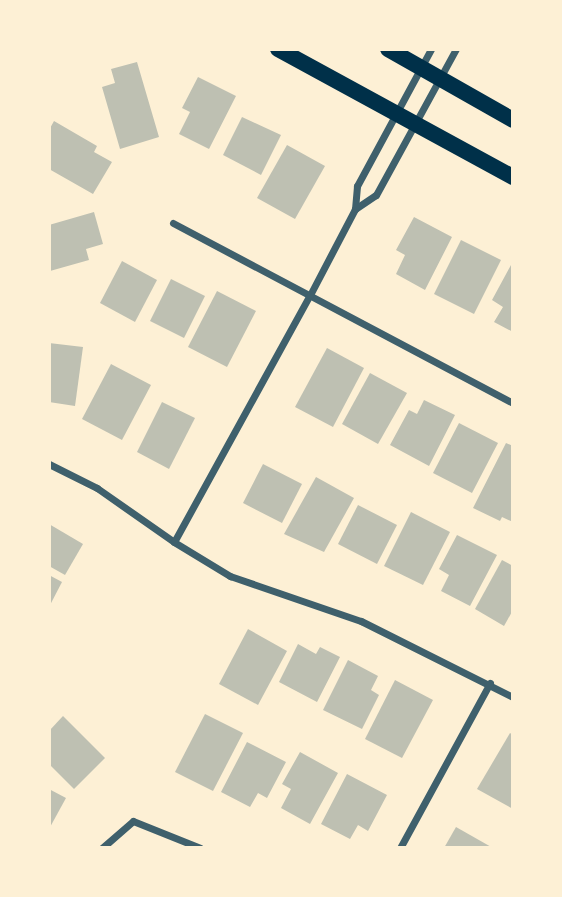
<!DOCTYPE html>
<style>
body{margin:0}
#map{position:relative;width:562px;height:897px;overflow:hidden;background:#fdf0d5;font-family:Poppins,sans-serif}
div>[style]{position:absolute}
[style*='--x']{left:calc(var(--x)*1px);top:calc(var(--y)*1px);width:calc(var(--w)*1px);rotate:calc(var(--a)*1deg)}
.building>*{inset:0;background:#bec0b2}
.minor>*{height:7px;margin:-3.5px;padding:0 3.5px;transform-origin:3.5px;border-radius:3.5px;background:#3f606c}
.primary>*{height:16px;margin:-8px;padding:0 8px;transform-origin:8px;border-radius:8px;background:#003049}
span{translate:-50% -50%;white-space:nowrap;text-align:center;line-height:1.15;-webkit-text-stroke:7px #fdf0d5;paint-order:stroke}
.frame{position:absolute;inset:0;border:51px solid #fdf0d5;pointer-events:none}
</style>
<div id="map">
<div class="building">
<i style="clip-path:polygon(137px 62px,159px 137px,120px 149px,102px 87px,115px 83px,111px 69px)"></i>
<i style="clip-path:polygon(198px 77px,236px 96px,209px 149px,179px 134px,190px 112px,182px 108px)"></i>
<i style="clip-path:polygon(242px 117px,281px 135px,261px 175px,223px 155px)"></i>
<i style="clip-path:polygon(54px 121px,97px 146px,94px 152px,112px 162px,93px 194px,49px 169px,49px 130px)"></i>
<i style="clip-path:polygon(287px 145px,325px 166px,295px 219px,257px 198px)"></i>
<i style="clip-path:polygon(94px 212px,103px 244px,86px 249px,89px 260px,50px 271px,49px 225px)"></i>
<i style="clip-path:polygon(414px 217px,452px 237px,425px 290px,396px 274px,405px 255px,396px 250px)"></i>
<i style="clip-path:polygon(461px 240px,501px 260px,474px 314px,434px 294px)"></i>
<i style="clip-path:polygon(122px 261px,157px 280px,135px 322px,100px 303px)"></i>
<i style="clip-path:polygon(511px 265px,513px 266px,513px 332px,494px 322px,503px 307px,492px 300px)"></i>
<i style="clip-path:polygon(171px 279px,205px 296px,184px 338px,150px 321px)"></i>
<i style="clip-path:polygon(217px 291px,256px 311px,227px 367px,188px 347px)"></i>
<i style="clip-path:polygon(49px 343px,83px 347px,75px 406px,49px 402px)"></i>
<i style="clip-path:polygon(327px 348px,364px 368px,333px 427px,295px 407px)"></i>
<i style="clip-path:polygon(111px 364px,151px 385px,122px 440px,82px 419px)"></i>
<i style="clip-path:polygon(370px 373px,407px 393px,378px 444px,342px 424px)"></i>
<i style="clip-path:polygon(424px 400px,455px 415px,429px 466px,390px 445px,409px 410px,417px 414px)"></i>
<i style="clip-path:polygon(162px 402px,195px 418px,169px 469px,137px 452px)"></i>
<i style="clip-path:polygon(459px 423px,498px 443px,472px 493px,433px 473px)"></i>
<i style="clip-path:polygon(506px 443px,513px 446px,513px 522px,502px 517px,500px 521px,473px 508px)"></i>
<i style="clip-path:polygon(263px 464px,302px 484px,282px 523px,243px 503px)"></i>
<i style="clip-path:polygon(316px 477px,354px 498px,324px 552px,284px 534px)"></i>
<i style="clip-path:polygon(358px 505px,397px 525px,377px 564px,338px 544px)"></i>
<i style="clip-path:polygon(411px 512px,450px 532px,423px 585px,384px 566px)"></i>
<i style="clip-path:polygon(49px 524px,83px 544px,65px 575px,49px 566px)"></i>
<i style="clip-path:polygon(457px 535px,497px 555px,470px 606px,441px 591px,449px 575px,439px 569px)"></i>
<i style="clip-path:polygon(502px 560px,513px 566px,513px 610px,504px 626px,475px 609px)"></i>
<i style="clip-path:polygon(49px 575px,62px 582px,49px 607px)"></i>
<i style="clip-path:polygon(248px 629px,287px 651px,258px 705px,219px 684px)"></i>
<i style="clip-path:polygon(298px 644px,316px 654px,320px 647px,340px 657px,317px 702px,279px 682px)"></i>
<i style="clip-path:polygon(348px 660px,378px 676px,371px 690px,379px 695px,362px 729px,323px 710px)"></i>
<i style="clip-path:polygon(395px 680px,433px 700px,402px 758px,365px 739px)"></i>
<i style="clip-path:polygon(205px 714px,243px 733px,213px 791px,175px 772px)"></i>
<i style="clip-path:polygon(63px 716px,105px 758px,74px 789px,49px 764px,49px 731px)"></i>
<i style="clip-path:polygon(510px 733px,513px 735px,513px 809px,477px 789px)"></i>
<i style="clip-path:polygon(247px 742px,286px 762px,267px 798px,258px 793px,250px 807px,221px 792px)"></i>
<i style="clip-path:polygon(300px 752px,338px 773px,310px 824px,281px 808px,291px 789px,282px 784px)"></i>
<i style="clip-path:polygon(347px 774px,387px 795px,368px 831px,358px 825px,350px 839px,321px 824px)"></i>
<i style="clip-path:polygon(49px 789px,66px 798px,49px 829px)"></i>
<i style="clip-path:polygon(456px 827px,493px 848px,444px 848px)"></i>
</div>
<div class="minor">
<i style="--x:355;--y:209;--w:25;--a:-34"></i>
<i style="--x:376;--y:195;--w:166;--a:-61.3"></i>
<i style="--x:173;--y:223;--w:385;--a:27.9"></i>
<i style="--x:49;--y:464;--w:54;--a:26.6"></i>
<i style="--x:97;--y:488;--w:94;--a:35"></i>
<i style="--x:174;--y:542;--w:66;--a:31.3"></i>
<i style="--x:230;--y:576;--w:139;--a:19"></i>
<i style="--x:361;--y:621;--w:170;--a:26.6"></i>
<i style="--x:174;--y:542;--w:282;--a:-61.2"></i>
<i style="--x:310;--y:295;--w:97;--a:-62.4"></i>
<i style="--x:355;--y:209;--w:23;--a:-85"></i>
<i style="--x:357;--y:186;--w:156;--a:-61.6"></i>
<i style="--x:102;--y:848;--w:41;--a:-41.1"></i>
<i style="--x:133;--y:821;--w:72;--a:21.9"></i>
<i style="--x:400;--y:848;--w:188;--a:-61.4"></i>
</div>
<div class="primary">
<i style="--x:278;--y:49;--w:268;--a:28.6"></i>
<i style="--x:388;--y:49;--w:144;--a:29.6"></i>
</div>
<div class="frame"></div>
</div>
